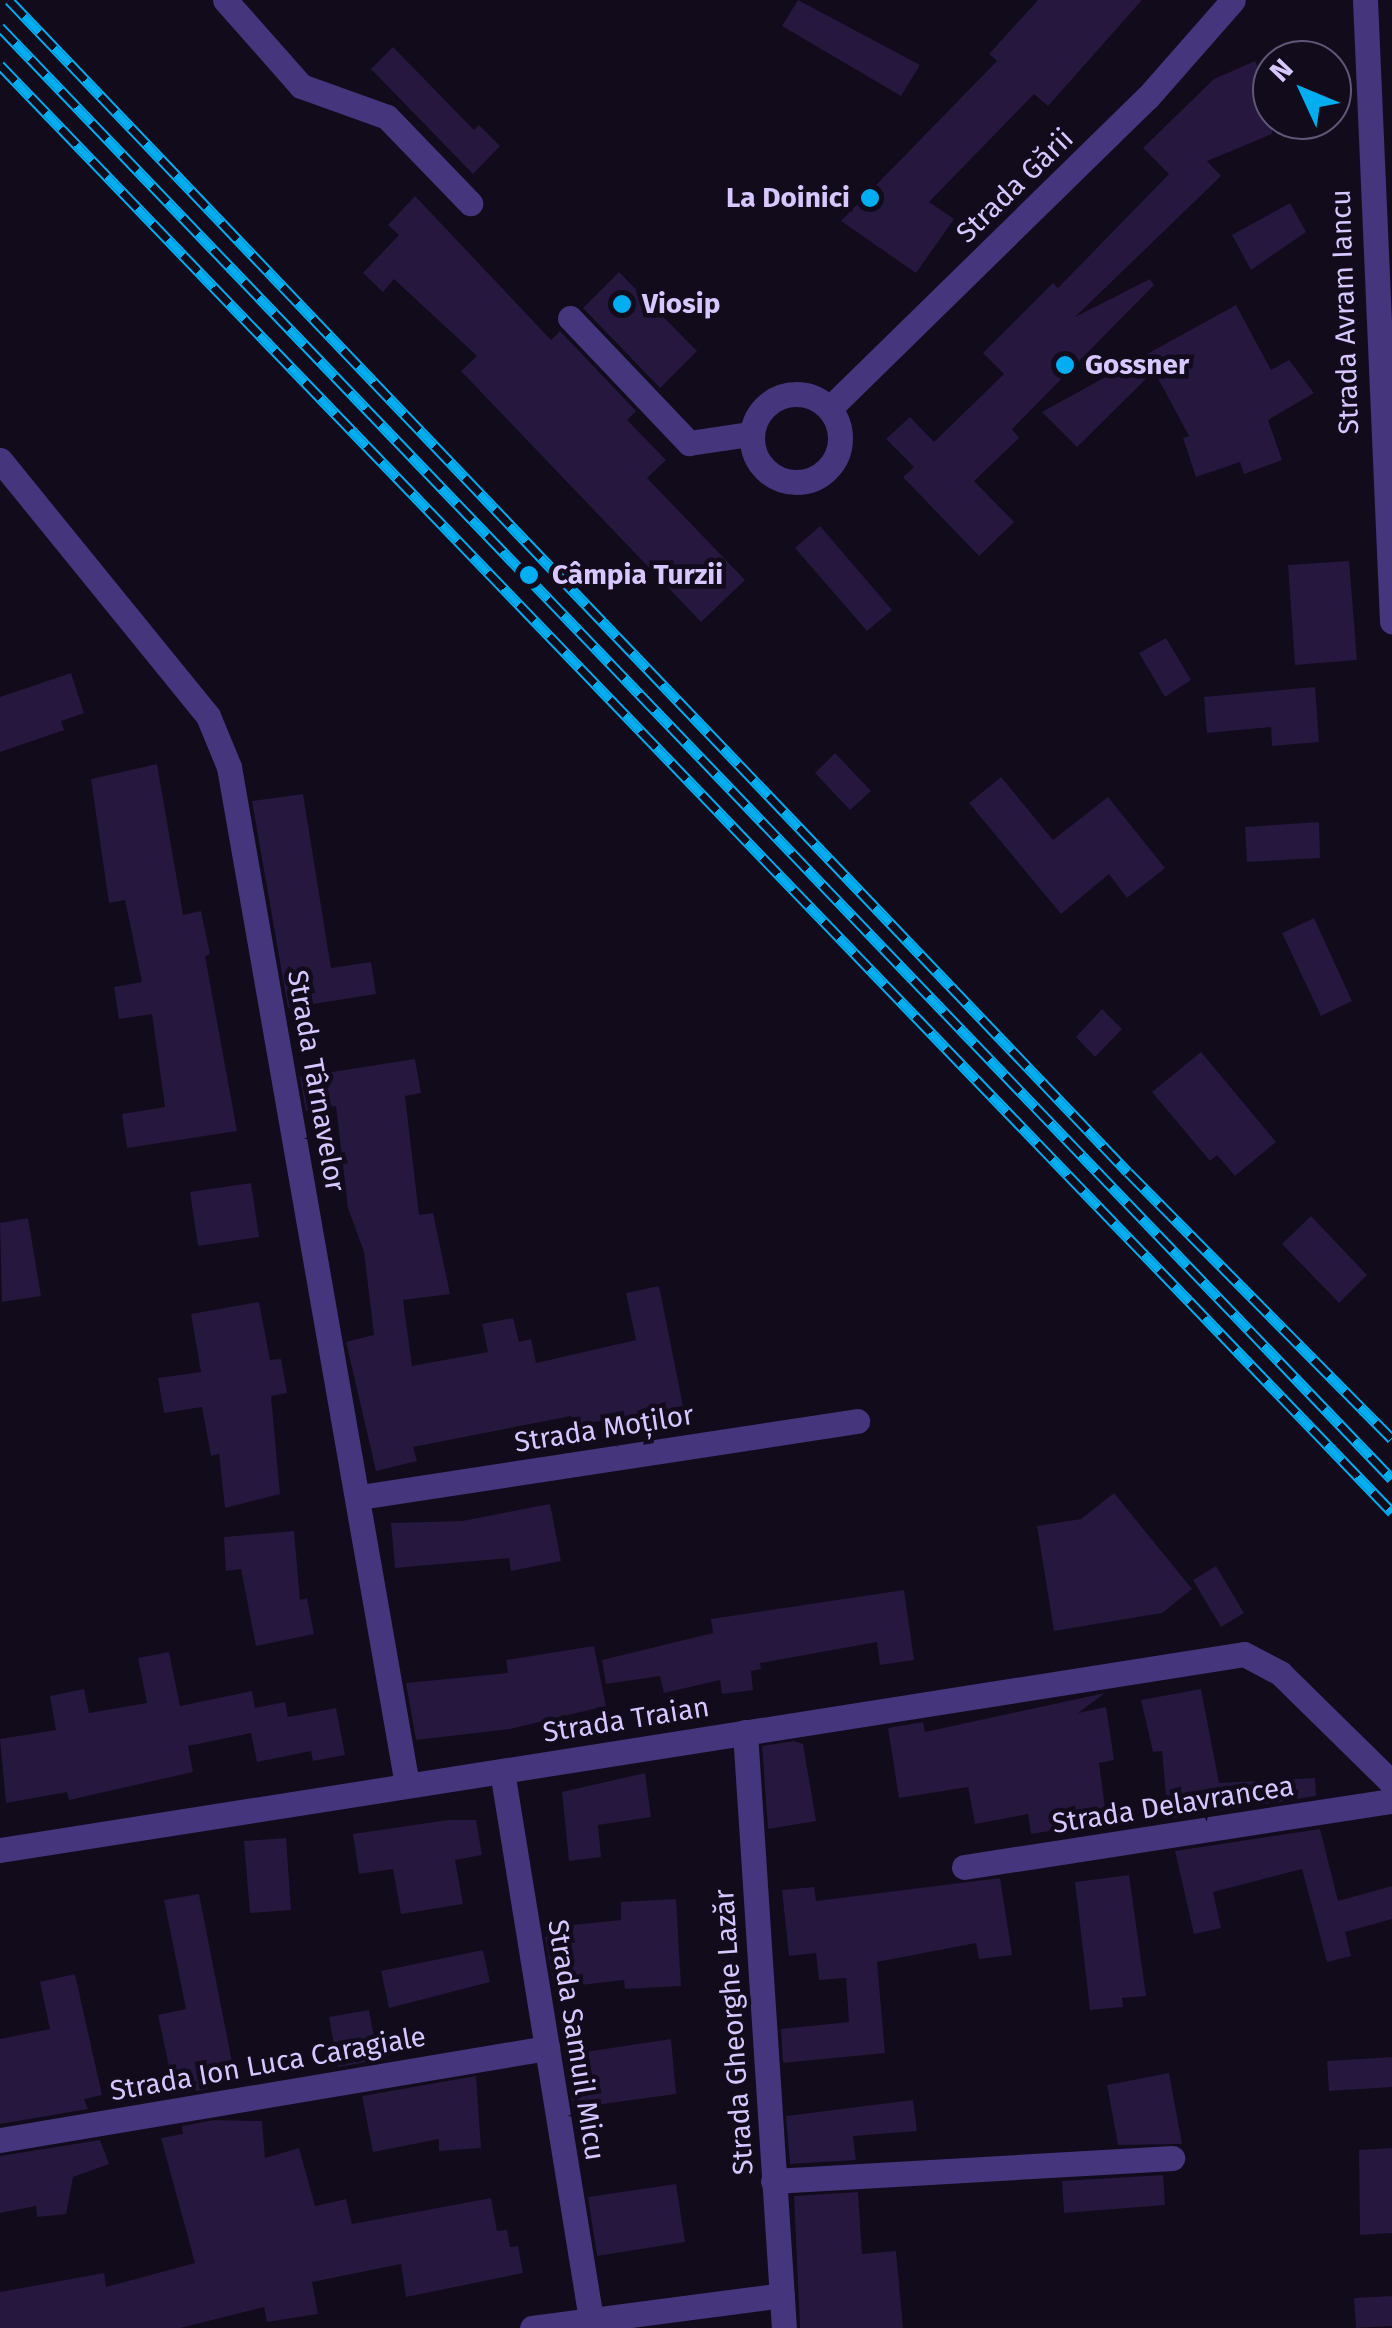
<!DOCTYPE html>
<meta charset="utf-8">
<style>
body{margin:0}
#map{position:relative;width:1392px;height:2328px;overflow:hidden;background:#110b1c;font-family:"Fira Sans",sans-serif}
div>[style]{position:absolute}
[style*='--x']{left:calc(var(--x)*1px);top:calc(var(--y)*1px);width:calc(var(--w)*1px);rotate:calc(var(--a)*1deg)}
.building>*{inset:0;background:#25173d}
.minor>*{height:25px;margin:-12.5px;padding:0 12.5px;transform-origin:12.5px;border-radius:12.5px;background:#44357c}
.minor>.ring{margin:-12.5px;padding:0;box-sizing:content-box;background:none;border:25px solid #44357c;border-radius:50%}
.rail>*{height:11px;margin-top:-5.5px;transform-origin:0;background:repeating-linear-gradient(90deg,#110b1c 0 22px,#00adf1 0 44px);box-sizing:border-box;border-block:2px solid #00adf1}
.dots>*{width:28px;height:28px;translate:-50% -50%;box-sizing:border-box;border:5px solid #110b1c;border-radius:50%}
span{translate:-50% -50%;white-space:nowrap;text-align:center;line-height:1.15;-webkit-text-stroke:9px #110b1c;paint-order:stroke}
.street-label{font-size:28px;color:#d7c6ff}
.poi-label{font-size:28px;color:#d7c6ff;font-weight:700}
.right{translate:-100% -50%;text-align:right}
.left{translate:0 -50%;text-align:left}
.north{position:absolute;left:1252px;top:40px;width:100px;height:100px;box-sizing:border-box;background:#110b1c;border:2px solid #605677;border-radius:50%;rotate:314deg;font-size:28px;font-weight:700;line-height:40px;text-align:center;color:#d7c6ff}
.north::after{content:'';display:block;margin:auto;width:35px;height:45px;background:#00adf1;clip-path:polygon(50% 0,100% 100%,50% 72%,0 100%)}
</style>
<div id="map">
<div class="building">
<i style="clip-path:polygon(798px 0,920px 65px,901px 96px,782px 26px)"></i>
<i style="clip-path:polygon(1038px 0,1142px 0,1048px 106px,1034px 94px,929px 202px,954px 219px,916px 273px,841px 221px,997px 61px,989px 54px)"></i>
<i style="clip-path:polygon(393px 47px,474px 130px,479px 125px,500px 146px,473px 174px,371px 69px)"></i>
<i style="clip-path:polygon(1255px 61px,1263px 79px,1272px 76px,1272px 134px,1207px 161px,1221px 176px,1075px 317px,1150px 279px,1154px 285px,1012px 429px,1019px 438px,974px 481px,1014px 522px,979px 556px,903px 477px,914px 467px,886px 439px,910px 417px,934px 442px,1004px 374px,983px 353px,1053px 283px,1058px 288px,1169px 174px,1143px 148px,1214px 79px)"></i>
<i style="clip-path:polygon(415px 196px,551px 340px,560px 331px,636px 411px,627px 420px,666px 460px,647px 478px,745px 580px,701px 622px,461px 371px,477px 356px,394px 279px,383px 292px,363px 273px,399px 235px,388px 225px)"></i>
<i style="clip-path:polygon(1290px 203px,1306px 232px,1251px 270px,1232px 235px)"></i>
<i style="clip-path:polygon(619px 272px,697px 351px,660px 388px,583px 308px)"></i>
<i style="clip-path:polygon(1236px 305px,1271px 370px,1289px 360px,1314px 393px,1268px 420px,1282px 460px,1244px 474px,1240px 462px,1196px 477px,1183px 438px,1189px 436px,1154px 371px,1077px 447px,1042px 412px)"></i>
<i style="clip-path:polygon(820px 526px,892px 610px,867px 631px,795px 548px)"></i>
<i style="clip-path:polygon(1349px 561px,1357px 660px,1295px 665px,1288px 565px)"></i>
<i style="clip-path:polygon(1166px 638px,1191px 680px,1165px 697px,1139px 653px)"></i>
<i style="clip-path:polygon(71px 673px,84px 713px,61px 721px,64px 730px,0 752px,0 697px)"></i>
<i style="clip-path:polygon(1315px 687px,1319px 742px,1272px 746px,1271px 727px,1207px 733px,1204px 697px)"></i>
<i style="clip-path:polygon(835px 753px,871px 791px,850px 810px,815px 773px)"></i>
<i style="clip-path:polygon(157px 764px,183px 915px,201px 911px,210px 954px,205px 956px,237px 1131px,127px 1148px,122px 1114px,165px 1107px,152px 1014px,119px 1019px,114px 987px,142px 982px,125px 900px,109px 903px,91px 779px)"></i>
<i style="clip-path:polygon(1001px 777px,1053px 840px,1108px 797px,1165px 868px,1127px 898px,1109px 874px,1061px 914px,969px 803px)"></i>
<i style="clip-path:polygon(303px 794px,331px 968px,371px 962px,376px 994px,288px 1008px,252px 801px)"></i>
<i style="clip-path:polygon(1319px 822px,1320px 858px,1247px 862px,1245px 827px)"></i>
<i style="clip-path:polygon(1314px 918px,1352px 1001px,1321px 1016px,1282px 933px)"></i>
<i style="clip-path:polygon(1102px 1009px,1122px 1029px,1095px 1057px,1076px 1037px)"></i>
<i style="clip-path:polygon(1201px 1052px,1276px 1142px,1235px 1176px,1217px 1155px,1210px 1161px,1152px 1092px)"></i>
<i style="clip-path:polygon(415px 1059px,421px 1093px,405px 1096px,419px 1215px,433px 1213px,450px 1294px,403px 1300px,412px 1366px,488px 1352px,482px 1324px,513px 1318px,519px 1342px,531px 1339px,536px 1363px,636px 1340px,626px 1293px,659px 1286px,683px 1406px,573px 1426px,571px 1416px,413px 1447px,417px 1461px,376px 1471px,346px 1342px,374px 1335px,364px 1252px,348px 1208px,336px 1106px,306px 1111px,300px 1077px)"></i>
<i style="clip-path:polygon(251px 1183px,259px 1237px,198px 1246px,190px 1192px)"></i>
<i style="clip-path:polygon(1311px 1216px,1367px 1275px,1339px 1303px,1282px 1244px)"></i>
<i style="clip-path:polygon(28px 1218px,41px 1296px,2px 1302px,0 1223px)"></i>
<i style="clip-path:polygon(259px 1302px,270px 1360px,281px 1359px,287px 1393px,271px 1396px,280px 1494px,225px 1508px,219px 1454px,211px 1456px,202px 1407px,164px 1413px,158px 1378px,201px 1372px,191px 1314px)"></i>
<i style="clip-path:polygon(1114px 1493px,1192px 1589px,1162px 1613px,1054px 1631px,1037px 1526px,1081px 1519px)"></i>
<i style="clip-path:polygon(550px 1504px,561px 1561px,511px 1571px,509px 1558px,395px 1568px,391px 1523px,462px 1521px)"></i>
<i style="clip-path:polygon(294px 1531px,300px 1600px,307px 1598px,314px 1634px,256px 1646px,241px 1569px,226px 1571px,224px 1537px)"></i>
<i style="clip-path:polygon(1216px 1566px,1244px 1613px,1221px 1627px,1193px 1580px)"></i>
<i style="clip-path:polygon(904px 1590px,914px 1660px,880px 1665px,877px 1642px,760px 1663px,761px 1669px,751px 1671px,753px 1690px,722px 1694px,720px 1680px,664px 1693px,660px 1676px,606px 1684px,602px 1660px,713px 1633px,711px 1619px)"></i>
<i style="clip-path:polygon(594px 1646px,606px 1706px,510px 1729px,416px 1740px,406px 1683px,508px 1673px,506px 1660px)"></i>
<i style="clip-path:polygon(169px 1652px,180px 1706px,252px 1691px,255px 1708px,285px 1702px,288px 1717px,336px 1708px,345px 1755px,313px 1761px,311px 1751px,257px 1762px,251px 1733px,188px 1746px,193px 1772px,69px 1800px,67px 1792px,6px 1803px,0 1739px,56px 1730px,50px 1696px,84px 1689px,89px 1713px,147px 1703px,138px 1658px)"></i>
<i style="clip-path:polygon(1201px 1689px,1219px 1783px,1315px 1778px,1316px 1796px,1168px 1819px,1162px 1751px,1153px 1752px,1141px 1700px)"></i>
<i style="clip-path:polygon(1105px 1693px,1078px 1713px,1106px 1707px,1114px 1760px,1099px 1763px,1107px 1822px,1031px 1834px,1028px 1814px,975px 1824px,968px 1787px,899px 1798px,888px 1728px,923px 1722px,925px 1732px)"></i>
<i style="clip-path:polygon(794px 1741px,803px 1744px,816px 1821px,768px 1829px,762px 1746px)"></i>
<i style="clip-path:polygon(645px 1773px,651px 1817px,598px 1825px,601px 1857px,569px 1861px,562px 1792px)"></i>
<i style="clip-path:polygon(448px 1820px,476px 1820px,482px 1855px,455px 1860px,463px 1904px,401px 1914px,393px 1869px,359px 1874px,353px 1834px)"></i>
<i style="clip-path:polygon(1320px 1829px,1338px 1901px,1392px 1886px,1392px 1919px,1345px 1932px,1351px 1956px,1327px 1962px,1302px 1869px,1213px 1892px,1221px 1928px,1194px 1934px,1175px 1851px)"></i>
<i style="clip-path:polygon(286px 1838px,291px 1910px,250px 1913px,244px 1841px)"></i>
<i style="clip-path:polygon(1129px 1875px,1146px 1996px,1122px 1998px,1123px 2007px,1090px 2010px,1075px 1882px)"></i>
<i style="clip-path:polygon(1000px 1878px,1012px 1955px,979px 1959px,976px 1943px,877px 1962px,885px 2053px,783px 2063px,781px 2029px,849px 2022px,846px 1978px,819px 1980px,816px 1953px,789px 1956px,782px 1890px,814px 1887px,816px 1901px)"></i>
<i style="clip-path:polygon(199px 1894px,233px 2067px,205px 2073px,208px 2089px,175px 2094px,158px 2015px,186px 2009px,164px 1900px)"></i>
<i style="clip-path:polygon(676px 1899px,681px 1986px,625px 1989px,624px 1980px,554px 1988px,545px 1937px,565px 1933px,563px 1926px,621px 1920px,621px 1902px)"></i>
<i style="clip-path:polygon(483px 1950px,490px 1982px,389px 2008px,381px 1971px)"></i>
<i style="clip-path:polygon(75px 1974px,102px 2095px,84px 2099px,88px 2109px,0 2124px,0 2039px,50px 2029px,40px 1982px)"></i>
<i style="clip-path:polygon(369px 2010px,378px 2060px,338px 2067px,329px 2017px)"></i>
<i style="clip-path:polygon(671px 2039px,676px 2094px,573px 2108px,565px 2055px)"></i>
<i style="clip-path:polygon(1392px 2057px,1392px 2087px,1329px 2091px,1327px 2061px)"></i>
<i style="clip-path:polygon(1169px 2073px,1182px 2144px,1118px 2145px,1107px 2085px)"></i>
<i style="clip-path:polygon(476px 2076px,481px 2148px,439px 2151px,439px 2139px,373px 2152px,362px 2096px)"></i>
<i style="clip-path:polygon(913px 2100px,917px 2131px,853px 2136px,856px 2160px,790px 2164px,786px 2116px)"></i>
<i style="clip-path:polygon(214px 2120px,262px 2121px,265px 2158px,299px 2148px,315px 2206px,346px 2199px,352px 2224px,491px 2198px,497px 2231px,507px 2230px,510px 2247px,518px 2246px,523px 2273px,406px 2297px,401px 2264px,312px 2282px,318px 2314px,267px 2322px,264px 2307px,180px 2328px,0 2328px,0 2292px,104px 2273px,106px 2287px,195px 2263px,161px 2138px,183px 2134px,182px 2126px)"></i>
<i style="clip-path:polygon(100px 2140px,109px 2164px,73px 2177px,66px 2214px,37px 2217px,36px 2206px,0 2213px,0 2156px)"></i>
<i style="clip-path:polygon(1392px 2148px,1392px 2233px,1360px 2235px,1359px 2150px)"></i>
<i style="clip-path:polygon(1163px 2175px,1165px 2205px,1064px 2213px,1062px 2181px)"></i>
<i style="clip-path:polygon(676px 2184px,685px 2242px,597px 2256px,588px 2197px)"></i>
<i style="clip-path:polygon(858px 2192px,862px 2254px,896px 2251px,903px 2328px,800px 2328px,794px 2196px)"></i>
<i style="clip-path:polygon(1392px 2296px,1392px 2326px,1356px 2328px,1354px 2298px)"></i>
</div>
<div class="minor">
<i style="--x:225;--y:0;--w:115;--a:48.5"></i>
<i style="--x:301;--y:86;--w:91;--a:19.8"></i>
<i style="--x:387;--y:117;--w:120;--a:46"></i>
<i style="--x:1365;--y:0;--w:622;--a:87.51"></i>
<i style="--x:570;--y:318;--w:173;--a:46.4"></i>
<i style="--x:689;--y:443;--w:62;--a:-8.4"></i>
<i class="ring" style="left:752px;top:394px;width:63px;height:63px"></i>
<i style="--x:830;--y:408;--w:443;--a:-44.4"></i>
<i style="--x:1147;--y:98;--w:130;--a:-48.7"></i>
<i style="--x:0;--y:460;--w:330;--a:50.9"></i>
<i style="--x:208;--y:716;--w:55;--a:67.6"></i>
<i style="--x:229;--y:767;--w:1033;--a:80.08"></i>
<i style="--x:360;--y:1497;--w:503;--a:-8.69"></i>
<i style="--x:745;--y:1732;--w:597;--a:86.26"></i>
<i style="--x:502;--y:1771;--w:555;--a:80.78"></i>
<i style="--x:0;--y:1850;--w:1259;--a:-8.95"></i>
<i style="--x:1244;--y:1654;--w:41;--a:27.8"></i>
<i style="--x:1280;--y:1673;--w:157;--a:44.5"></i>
<i style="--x:964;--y:1867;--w:433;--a:-8.8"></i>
<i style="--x:0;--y:2140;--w:555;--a:-9.55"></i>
<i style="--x:773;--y:2181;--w:400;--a:-3.3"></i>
<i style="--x:532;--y:2328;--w:252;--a:-7.5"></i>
</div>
<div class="rail">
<i style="--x:9;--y:0;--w:1620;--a:46.33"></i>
<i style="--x:1128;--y:1172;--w:375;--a:45.3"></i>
<i style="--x:0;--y:27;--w:2011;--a:46.21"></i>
<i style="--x:0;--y:65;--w:2008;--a:46.11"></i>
</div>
<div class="dots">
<i style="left:870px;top:198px;background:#00adf1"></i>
<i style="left:622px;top:304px;background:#00adf1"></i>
<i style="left:1065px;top:365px;background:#00adf1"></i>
<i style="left:529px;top:575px;background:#00adf1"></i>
</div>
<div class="street-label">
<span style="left:1015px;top:186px;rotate:-44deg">Strada Gării</span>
<span style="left:1345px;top:312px;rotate:-92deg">Strada Avram Iancu</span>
<span style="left:316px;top:1081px;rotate:80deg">Strada Târnavelor</span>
<span style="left:604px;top:1429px;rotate:-9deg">Strada Moților</span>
<span style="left:626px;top:1720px;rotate:-9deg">Strada Traian</span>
<span style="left:1173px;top:1805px;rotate:-9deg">Strada Delavrancea</span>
<span style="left:734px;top:2032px;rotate:-94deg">Strada Gheorghe Lazăr</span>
<span style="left:576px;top:2040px;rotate:81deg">Strada Samuil Micu</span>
<span style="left:268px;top:2064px;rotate:-10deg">Strada Ion Luca Caragiale</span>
</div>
<div class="poi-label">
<span class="right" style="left:850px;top:198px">La Doinici</span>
<span class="left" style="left:642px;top:304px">Viosip</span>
<span class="left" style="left:1085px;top:365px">Gossner</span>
<span class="left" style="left:552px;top:575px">Câmpia Turzii</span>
</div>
<div class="north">N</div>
</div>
